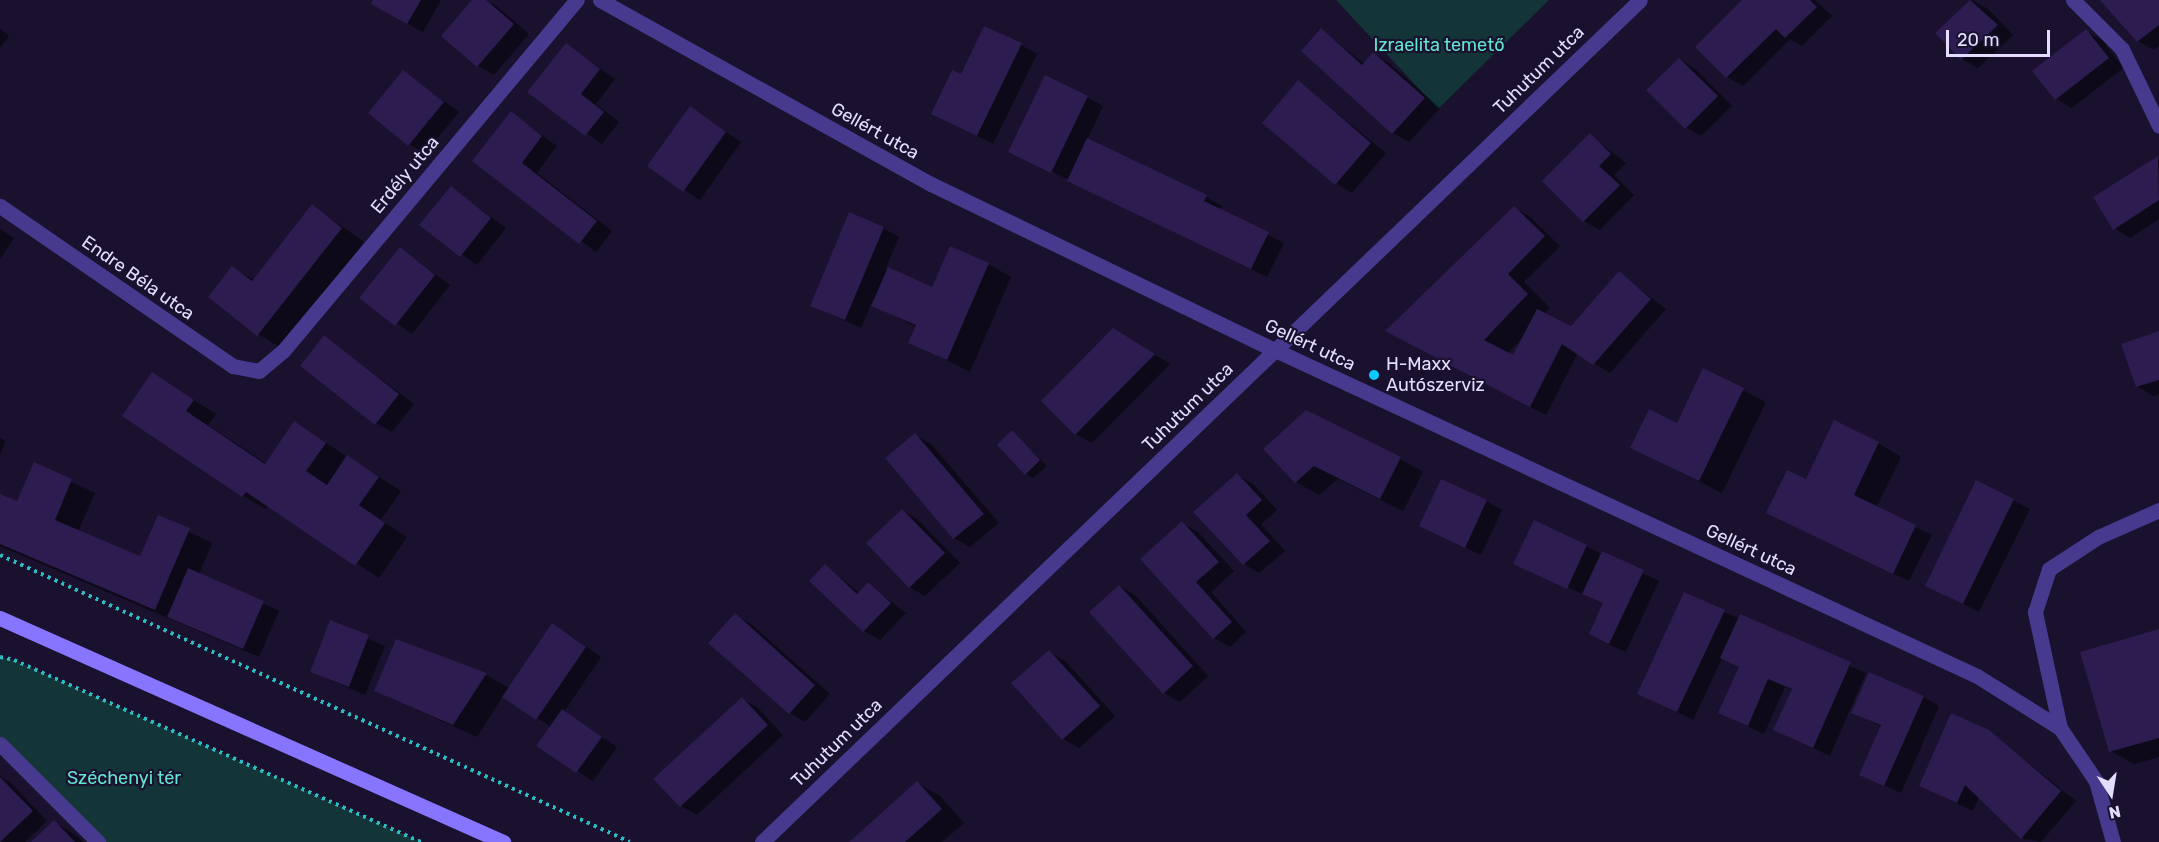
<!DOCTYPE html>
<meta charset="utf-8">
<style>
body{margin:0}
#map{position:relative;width:2159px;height:842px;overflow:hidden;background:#19112d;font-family:Rubik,sans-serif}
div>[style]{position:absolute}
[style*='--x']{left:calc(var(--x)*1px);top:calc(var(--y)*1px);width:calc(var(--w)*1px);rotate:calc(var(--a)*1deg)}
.green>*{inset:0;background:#133538}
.shadow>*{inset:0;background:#0007}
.building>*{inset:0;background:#2c1c4f}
.path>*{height:4px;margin-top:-2px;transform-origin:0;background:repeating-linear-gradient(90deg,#2cbcc4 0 3px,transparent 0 7.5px)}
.lane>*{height:15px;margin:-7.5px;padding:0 7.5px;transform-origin:7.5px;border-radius:7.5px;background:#473a8e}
.street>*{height:15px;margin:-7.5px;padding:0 7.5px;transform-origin:7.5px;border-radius:7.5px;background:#473a8e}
.secondary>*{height:15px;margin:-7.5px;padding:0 7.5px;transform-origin:7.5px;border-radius:7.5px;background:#8774ff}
.dots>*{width:16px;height:16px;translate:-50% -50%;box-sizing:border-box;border:3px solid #19112d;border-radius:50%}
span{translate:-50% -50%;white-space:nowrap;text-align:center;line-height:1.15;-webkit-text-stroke:4.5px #19112d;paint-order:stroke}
.park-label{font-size:18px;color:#62e6d4}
.street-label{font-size:18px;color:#e5ddff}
.poi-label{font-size:18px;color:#e5ddff}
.left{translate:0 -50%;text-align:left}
.north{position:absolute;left:2081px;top:764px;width:60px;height:60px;-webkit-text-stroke:4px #19112d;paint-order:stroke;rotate:168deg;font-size:16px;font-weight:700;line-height:24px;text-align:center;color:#e5ddff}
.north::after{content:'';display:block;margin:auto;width:21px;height:27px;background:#e5ddff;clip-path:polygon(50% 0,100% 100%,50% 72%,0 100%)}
.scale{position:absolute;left:1946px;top:30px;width:104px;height:27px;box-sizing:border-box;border:3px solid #e5ddff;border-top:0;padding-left:8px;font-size:18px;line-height:21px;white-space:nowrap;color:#e5ddff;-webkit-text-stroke:4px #19112d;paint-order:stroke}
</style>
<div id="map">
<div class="green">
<i style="clip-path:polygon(1336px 0,1549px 0,1438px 109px)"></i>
<i style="clip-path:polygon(0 657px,14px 660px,421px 842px,98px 842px,0 744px)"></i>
</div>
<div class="shadow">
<i style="clip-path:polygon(375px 0,441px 0,423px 32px,373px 4px)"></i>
<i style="clip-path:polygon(474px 0,494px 4px,529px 34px,494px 75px,478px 66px)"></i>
<i style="clip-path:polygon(1744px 0,1815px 0,1832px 16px,1802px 46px,1790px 39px,1743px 86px,1727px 77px,1697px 46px)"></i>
<i style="clip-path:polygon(1972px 0,1988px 9px,2013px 35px,1978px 68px,1962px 59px,1937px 33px)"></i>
<i style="clip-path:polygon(2102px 0,2159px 0,2159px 46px,2154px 50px,2138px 41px)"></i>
<i style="clip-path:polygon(0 29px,9px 36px,0 48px)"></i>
<i style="clip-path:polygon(1322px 30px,1364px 64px,1373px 53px,1389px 63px,1440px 108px,1409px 142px,1393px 133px)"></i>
<i style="clip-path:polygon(2086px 31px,2102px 40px,2123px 68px,2072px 108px,2056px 99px)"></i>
<i style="clip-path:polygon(566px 45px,615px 79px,596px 104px,619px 122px,602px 144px,529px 91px)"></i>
<i style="clip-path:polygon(1021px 45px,1037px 54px,993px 144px,933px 114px,961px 76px)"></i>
<i style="clip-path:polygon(1679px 59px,1695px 69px,1732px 106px,1701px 136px,1686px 127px)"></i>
<i style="clip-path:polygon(403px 72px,459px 112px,425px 153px,409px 144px)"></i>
<i style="clip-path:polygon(1299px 82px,1386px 153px,1352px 193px,1336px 183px)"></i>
<i style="clip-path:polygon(1087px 97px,1103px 106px,1087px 140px,1206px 197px,1222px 206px,1220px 210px,1284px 243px,1267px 277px,1010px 151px)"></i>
<i style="clip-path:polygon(690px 108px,741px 142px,700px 200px,649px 166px)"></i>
<i style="clip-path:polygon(511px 113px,557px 146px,537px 173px,612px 231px,596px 252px,475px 160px)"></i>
<i style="clip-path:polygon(1590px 135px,1626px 163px,1614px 175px,1634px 195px,1600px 230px,1584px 221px)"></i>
<i style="clip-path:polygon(2159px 158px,2159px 219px,2130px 238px,2114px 228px)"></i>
<i style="clip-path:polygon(451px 188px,506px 228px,477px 265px,421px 225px)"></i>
<i style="clip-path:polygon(313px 206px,364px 242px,281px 348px,258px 334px,232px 268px,254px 280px)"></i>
<i style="clip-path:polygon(evenodd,1515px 208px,1530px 217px,1560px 246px,1524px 282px,1550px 308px,1544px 314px,1571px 328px,1619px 273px,1666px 309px,1610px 373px,1578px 353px,1546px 415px,1410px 344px,1515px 208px,1523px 337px,1513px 357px,1507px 354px,1523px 337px)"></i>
<i style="clip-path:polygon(883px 228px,899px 237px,886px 268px,933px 289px,988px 264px,1011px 277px,970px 372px,910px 342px,916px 327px,871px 304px,861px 328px,812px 306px)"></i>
<i style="clip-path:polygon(0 229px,14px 238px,0 259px)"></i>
<i style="clip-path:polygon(400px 249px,450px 285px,412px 334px,362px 298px)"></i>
<i style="clip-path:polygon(2159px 332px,2159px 394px,2153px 396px,2137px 386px)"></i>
<i style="clip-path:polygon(325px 337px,414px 404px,392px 432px,376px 423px)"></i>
<i style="clip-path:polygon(1129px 339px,1170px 364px,1092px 443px,1076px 434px)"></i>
<i style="clip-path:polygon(1704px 370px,1766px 402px,1722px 493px,1632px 448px,1677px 425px)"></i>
<i style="clip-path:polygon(152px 374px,216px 414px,208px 425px,267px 464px,295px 423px,401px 491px,381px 520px,407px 537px,379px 578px,268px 505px,266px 509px,243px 496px,124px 415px)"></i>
<i style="clip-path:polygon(1012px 432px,1047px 466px,1033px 478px,1026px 474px)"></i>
<i style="clip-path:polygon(915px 435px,931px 444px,999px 523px,970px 547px,954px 538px,887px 459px)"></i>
<i style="clip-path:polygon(0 438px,6px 441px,0 454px)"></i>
<i style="clip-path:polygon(1878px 443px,1901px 457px,1876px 508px,1932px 535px,1909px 581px,1768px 512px,1807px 481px)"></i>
<i style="clip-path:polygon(1265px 449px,1400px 459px,1423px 472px,1403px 511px,1338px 479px,1319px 495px,1296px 482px)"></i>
<i style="clip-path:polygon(34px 464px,95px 493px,78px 532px,140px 558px,158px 517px,212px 543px,199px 574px,279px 611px,259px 657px,0 546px,0 496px,18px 503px)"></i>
<i style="clip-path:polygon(1237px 475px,1253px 484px,1277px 510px,1261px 524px,1285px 551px,1259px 573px,1244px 564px)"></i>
<i style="clip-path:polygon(1977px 482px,2030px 509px,1979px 612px,1927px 585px)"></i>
<i style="clip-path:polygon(1486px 501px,1502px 510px,1481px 555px,1421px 526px)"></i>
<i style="clip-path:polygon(902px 510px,918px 520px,960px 563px,925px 596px,909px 587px)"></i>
<i style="clip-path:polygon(1535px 522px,1659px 581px,1626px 652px,1606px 643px,1605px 604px,1515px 564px)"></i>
<i style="clip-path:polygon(1182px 523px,1198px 532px,1234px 571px,1211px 592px,1246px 632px,1230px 647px,1214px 638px,1143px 559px)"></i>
<i style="clip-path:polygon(825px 566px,860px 593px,868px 584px,906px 613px,880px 640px,864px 631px,811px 581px)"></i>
<i style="clip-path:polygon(1120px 586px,1136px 596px,1208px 676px,1180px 702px,1164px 693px)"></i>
<i style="clip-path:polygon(1724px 612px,1866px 673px,1830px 756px,1775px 730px,1793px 690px,1785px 687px,1764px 734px,1720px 713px,1740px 668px,1722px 658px,1693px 720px,1639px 693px)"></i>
<i style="clip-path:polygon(735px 615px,751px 624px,830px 694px,805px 722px,790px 713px)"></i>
<i style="clip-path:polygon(331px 622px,385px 646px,365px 695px,312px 672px)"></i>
<i style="clip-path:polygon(2159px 631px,2159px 757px,2134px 764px,2111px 751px)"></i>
<i style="clip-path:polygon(568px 634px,601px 657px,564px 712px,617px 747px,593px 781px,538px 745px,551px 727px,503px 696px,477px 737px,375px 691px,397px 641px,486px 675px,509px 688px)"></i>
<i style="clip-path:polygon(1049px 652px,1065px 661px,1115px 716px,1079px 748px,1063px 739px,1013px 683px)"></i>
<i style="clip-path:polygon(1923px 697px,1939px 706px,1901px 793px,1861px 774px,1882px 727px,1853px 712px)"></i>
<i style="clip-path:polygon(742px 699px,758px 708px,783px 735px,697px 815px,681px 806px,656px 779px)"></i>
<i style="clip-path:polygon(1988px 731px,2076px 801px,2041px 842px,2021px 838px,1979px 797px,1973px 811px,1921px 786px)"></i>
<i style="clip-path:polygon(0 776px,11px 783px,47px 821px,25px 842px,0 842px)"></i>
<i style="clip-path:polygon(917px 783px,940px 796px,964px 823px,942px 842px,852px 842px)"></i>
<i style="clip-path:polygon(54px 822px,77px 836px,83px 842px,33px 842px)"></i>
</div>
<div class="building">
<i style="clip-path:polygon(373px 0,421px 0,407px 24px,371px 4px)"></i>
<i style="clip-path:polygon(472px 0,486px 0,514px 24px,477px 67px,441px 36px)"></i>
<i style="clip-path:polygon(1742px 0,1810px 0,1817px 7px,1785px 38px,1776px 29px,1726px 78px,1695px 47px)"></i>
<i style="clip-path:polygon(1970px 0,1998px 25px,1961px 60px,1935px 33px)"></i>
<i style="clip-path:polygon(2100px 0,2159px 0,2159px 25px,2137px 42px)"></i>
<i style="clip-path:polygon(984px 26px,1022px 43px,977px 136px,931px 114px,952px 70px,961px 74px)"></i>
<i style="clip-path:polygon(1321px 28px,1362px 65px,1373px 52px,1425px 98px,1392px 134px,1301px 51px)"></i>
<i style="clip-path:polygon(2086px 29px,2109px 58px,2055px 100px,2032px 71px)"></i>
<i style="clip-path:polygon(566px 43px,600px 69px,581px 94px,604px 112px,585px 136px,527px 92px)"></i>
<i style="clip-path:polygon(1679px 58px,1718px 96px,1685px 129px,1646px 90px)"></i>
<i style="clip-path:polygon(403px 70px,444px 102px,408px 146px,368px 113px)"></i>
<i style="clip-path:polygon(1045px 75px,1088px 96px,1051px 173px,1008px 152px)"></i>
<i style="clip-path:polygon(1298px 80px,1371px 143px,1335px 185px,1262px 123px)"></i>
<i style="clip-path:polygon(690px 106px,726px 132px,683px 192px,647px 166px)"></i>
<i style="clip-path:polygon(511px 111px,542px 136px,522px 163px,597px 221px,579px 244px,472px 161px)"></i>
<i style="clip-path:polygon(1590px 133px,1611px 154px,1599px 166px,1620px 185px,1583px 222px,1542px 181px)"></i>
<i style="clip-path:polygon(1087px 138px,1207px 195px,1204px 201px,1269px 232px,1251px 269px,1067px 181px)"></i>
<i style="clip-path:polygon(2158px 156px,2159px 200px,2113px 230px,2093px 197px)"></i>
<i style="clip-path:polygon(451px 186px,491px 218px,460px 257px,419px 225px)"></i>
<i style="clip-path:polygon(312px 204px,342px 228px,257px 336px,208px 297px,232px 266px,252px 281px)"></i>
<i style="clip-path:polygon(1514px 206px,1545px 236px,1508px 274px,1528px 294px,1484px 340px,1513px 355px,1537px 309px,1571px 326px,1619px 271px,1651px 299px,1593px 365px,1562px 344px,1530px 407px,1385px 331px)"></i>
<i style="clip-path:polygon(849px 212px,884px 227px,845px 320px,810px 306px)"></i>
<i style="clip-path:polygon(950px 246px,989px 263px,947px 360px,908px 343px,916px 325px,871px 306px,888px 267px,932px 287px)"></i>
<i style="clip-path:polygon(400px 247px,435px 275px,395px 326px,359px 298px)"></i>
<i style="clip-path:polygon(1113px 328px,1155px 354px,1075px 435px,1041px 401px)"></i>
<i style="clip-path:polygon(2159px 331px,2159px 380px,2136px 387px,2121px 344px)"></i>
<i style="clip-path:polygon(324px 335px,399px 394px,375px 425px,300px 366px)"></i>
<i style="clip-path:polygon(1703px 368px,1744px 388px,1699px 481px,1630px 448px,1649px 409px,1677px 423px)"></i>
<i style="clip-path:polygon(152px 372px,194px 400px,186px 411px,265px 464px,294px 421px,326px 443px,306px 471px,327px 485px,347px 455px,379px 477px,359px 505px,385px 523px,355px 566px,246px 492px,242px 497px,122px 416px)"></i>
<i style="clip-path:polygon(1306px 410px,1401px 457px,1380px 499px,1314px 466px,1295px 483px,1263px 449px)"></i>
<i style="clip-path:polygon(1834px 420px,1879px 442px,1854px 495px,1916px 525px,1893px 574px,1766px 513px,1787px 470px,1806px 479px)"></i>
<i style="clip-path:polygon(1012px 430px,1040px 460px,1025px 475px,997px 445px)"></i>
<i style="clip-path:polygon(915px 433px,984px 514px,953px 539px,885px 458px)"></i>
<i style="clip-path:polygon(34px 462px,72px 479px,55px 520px,140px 556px,158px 515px,190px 528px,155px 610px,0 544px,0 494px,17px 501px)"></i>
<i style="clip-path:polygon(1237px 473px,1262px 500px,1246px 515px,1270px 541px,1243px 565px,1193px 512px)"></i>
<i style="clip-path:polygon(1441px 479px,1487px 500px,1465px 548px,1419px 526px)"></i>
<i style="clip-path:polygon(1976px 480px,2014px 499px,1963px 604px,1925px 586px)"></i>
<i style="clip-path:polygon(902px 509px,945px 553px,909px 588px,866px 543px)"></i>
<i style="clip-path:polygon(1534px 520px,1587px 545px,1567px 589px,1513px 564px)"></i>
<i style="clip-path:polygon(1182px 521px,1219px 562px,1196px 582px,1232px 622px,1213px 639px,1140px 559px)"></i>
<i style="clip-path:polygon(1602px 551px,1644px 570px,1609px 644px,1589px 634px,1603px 603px,1582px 594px)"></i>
<i style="clip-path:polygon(825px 564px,857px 594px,868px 582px,891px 603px,863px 632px,809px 581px)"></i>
<i style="clip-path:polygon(188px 568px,264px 601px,243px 649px,167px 617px)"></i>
<i style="clip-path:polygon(1119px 585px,1193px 666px,1163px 694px,1089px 612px)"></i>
<i style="clip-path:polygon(1684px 592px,1725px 610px,1677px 712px,1637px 694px)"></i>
<i style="clip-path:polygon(735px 613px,815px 685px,789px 714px,708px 643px)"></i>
<i style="clip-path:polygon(1740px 614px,1851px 662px,1813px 748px,1773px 730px,1792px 689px,1768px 679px,1748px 726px,1718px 713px,1739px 667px,1720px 658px)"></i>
<i style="clip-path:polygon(330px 620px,369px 635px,349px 687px,310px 672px)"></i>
<i style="clip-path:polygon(552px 623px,586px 647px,536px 720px,502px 697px)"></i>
<i style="clip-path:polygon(2159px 629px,2159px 738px,2109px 752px,2080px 652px)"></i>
<i style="clip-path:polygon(396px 639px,487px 673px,453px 725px,374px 691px)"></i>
<i style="clip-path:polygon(1049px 650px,1100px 706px,1062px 740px,1011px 683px)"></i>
<i style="clip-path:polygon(1869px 672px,1924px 696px,1884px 786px,1859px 775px,1881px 725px,1851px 713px)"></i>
<i style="clip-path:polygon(742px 697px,768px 725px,680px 807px,653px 779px)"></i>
<i style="clip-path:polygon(562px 709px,602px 737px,576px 773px,536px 746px)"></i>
<i style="clip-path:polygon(1951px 713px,1989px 730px,2061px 791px,2021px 839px,1965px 785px,1957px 803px,1919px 786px)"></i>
<i style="clip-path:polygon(0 777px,33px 811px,0 842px)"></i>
<i style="clip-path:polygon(917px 781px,942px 809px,905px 842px,849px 842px)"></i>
<i style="clip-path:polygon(54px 820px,75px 842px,31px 842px)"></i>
</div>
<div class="path">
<i style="--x:0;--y:555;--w:692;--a:24.49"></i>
<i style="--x:0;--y:657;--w:14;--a:12"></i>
<i style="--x:14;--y:660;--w:446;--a:24.1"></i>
</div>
<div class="lane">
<i style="--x:2060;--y:728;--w:119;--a:-102.2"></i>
<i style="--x:2035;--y:612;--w:45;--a:-72"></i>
<i style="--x:2049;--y:569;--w:59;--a:-33.1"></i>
<i style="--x:2098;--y:537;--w:67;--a:-23.9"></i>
</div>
<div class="street">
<i style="--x:600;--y:0;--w:379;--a:29.1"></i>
<i style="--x:931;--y:184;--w:382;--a:25.8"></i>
<i style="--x:1275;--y:350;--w:774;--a:24.91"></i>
<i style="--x:1977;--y:676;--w:98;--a:32.1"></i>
<i style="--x:2060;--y:728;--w:64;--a:55.8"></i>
<i style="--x:2096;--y:781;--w:63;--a:74.4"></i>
<i style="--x:2073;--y:0;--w:69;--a:45"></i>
<i style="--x:2122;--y:49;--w:85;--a:64.3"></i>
<i style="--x:0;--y:206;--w:283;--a:34.5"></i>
<i style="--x:233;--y:366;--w:26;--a:11"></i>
<i style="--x:259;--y:371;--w:31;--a:-40"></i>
<i style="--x:283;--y:351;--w:458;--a:-50.1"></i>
<i style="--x:0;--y:744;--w:139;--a:45"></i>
<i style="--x:762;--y:842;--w:1216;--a:-43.8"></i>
</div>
<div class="secondary">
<i style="--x:0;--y:618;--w:551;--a:24"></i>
</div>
<div class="dots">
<i style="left:1374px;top:375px;background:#09caff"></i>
</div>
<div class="park-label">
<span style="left:1439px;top:45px">Izraelita temető</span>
<span style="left:124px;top:778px">Széchenyi tér</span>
</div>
<div class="street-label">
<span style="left:1539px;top:70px;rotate:-44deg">Tuhutum utca</span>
<span style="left:875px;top:131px;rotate:29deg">Gellért utca</span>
<span style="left:405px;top:175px;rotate:-50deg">Erdély utca</span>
<span style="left:138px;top:278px;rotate:35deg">Endre Béla utca</span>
<span style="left:1310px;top:345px;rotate:25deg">Gellért utca</span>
<span style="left:1188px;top:407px;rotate:-44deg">Tuhutum utca</span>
<span style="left:1751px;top:550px;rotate:25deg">Gellért utca</span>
<span style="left:837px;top:743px;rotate:-44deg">Tuhutum utca</span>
</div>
<div class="poi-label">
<span class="left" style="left:1386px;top:375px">H-Maxx<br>Autószerviz</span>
</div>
<div class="north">N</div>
<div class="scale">20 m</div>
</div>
